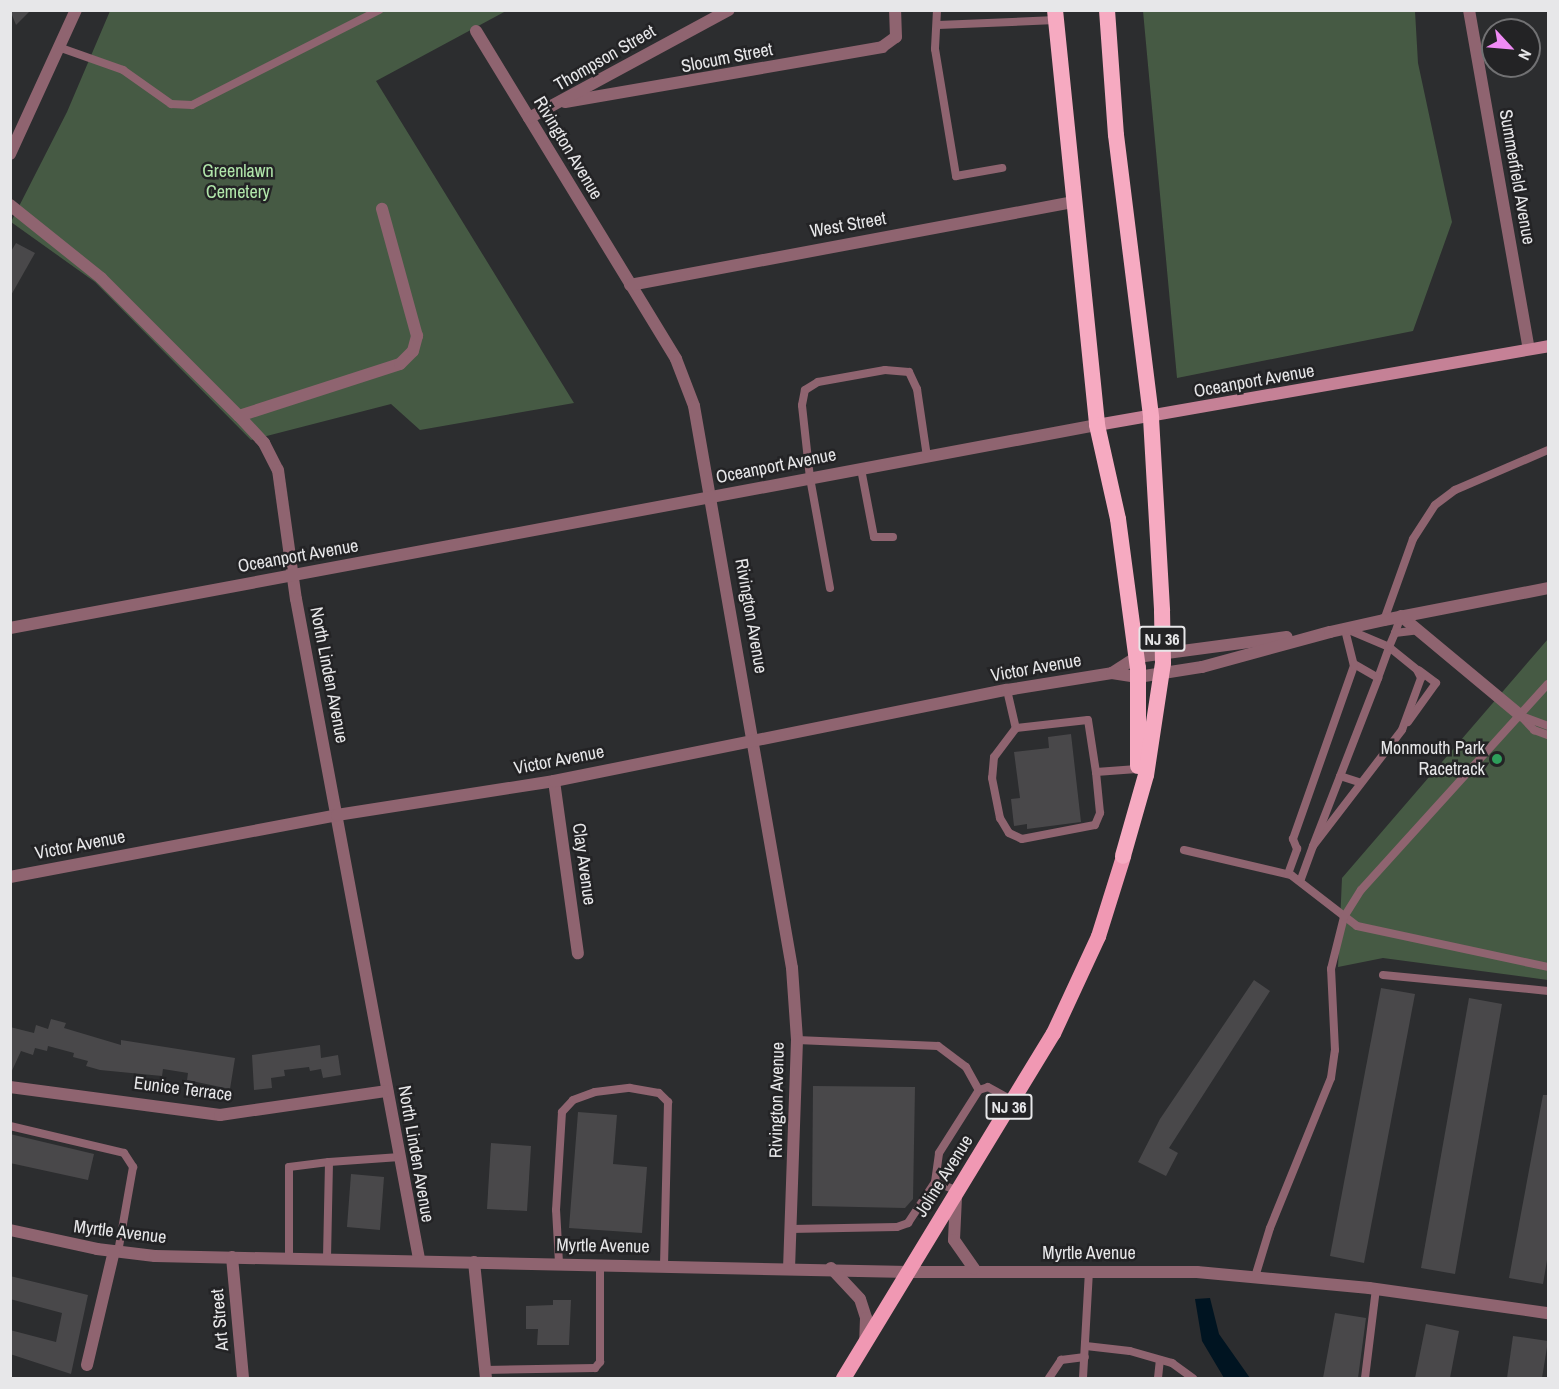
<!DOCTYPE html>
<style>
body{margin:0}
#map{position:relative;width:1559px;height:1389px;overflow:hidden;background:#2c2d2f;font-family:"Archivo Narrow",sans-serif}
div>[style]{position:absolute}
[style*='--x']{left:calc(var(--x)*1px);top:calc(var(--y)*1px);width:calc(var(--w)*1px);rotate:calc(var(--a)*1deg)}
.green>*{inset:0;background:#465a44}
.water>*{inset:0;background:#001421}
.building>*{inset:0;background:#49484a}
.service>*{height:8px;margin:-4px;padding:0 4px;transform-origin:4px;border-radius:4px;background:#8f6470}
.minor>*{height:12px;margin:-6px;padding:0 6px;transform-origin:6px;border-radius:6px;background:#8f6470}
.tertiary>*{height:12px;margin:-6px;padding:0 6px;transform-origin:6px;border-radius:6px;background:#8f6470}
.secondary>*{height:12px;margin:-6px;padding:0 6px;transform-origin:6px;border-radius:6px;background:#c58196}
.primary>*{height:15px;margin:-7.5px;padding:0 7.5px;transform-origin:7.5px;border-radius:7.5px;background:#f098b3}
.trunk>*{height:16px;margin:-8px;padding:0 8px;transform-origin:8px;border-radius:8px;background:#f6aac1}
.dots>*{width:16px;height:16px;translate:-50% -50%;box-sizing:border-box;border:3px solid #232325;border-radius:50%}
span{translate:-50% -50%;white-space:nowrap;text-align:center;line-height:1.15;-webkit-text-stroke:5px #232325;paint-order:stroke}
.shield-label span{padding:2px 4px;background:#232325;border:2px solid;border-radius:4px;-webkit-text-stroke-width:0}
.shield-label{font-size:16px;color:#e7e7e9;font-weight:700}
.street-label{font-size:18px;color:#e7e7e9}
.park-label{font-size:18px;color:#b1e7ab}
.poi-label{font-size:18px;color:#e7e7e9}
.right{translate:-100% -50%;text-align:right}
.frame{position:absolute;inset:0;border:12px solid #e7e7e9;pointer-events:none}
.north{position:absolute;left:1481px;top:18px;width:60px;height:60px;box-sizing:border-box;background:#232325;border:2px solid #717173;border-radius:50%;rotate:116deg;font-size:16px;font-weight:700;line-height:24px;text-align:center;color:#e7e7e9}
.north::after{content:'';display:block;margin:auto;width:21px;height:27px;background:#f08bf5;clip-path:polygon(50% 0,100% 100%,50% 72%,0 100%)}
</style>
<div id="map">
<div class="green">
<i style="clip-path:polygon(110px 11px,506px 11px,376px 81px,574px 403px,420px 430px,391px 404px,251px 440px,95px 282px,11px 222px,67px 112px)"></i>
<i style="clip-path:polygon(1143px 11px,1415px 11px,1418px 63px,1452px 222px,1413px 331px,1177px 378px)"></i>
<i style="clip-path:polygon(1548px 639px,1548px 980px,1383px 958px,1338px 967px,1342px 878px)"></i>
</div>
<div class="water">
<i style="clip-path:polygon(1210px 1298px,1219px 1334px,1250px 1378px,1224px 1378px,1202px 1341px,1195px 1299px)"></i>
</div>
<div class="building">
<i style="clip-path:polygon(10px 10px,31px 10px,16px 25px)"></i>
<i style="clip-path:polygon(16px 243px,35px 253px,10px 297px,10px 253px)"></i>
<i style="clip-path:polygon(1071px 734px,1081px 822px,1027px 829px,1027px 824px,1014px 826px,1011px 799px,1020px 798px,1014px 752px,1049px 748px,1048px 737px)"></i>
<i style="clip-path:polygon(1254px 980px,1270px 991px,1169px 1148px,1178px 1153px,1166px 1176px,1138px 1162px,1160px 1119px)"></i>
<i style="clip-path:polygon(1381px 988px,1415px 994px,1364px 1263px,1330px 1256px)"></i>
<i style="clip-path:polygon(1469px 998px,1502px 1004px,1455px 1274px,1421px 1268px)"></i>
<i style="clip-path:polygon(51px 1019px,66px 1023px,64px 1028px,121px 1045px,121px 1040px,235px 1058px,230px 1089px,187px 1080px,188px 1073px,163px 1069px,162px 1076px,100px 1070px,86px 1066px,88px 1061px,73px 1057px,74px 1053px,48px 1046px,47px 1051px,35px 1048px,33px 1055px,21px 1051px,10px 1075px,10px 1027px,34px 1033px,36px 1025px,48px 1029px)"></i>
<i style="clip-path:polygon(320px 1045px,321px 1058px,338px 1055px,341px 1075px,323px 1078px,321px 1069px,310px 1071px,309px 1067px,284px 1070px,285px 1076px,271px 1078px,272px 1088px,254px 1090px,252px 1055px)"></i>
<i style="clip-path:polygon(813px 1086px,915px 1087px,913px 1199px,905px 1208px,812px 1206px)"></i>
<i style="clip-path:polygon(1543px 1095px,1548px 1095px,1548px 1254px,1543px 1284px,1509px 1278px)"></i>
<i style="clip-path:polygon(578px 1112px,617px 1115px,613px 1164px,647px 1167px,642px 1233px,569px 1228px)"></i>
<i style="clip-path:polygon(10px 1134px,94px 1154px,88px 1180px,10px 1163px)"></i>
<i style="clip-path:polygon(491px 1143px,531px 1146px,527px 1211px,487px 1209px)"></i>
<i style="clip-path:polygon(351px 1174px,384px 1177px,380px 1230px,347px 1227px)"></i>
<i style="clip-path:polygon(10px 1276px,88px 1295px,71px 1374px,10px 1354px,10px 1330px,56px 1342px,62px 1313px,10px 1299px)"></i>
<i style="clip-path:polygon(553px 1300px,571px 1300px,569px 1345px,537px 1345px,538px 1329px,526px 1329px,526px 1306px,553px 1305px)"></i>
<i style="clip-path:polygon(1335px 1313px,1366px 1318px,1358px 1378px,1323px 1378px)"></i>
<i style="clip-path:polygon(1426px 1324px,1459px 1331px,1450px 1378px,1415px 1378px)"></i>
<i style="clip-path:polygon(1513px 1336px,1548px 1341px,1542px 1378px,1507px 1378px)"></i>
</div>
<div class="service">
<i style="--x:937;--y:10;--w:39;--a:93"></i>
<i style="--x:935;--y:49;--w:129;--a:80.6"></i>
<i style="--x:956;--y:176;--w:47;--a:-9.9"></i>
<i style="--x:938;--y:25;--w:118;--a:-2.4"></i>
<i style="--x:61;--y:48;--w:66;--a:19.5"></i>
<i style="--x:123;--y:70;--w:59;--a:35.3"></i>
<i style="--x:171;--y:104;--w:21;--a:3"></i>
<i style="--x:192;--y:105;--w:210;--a:-26.9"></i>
<i style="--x:861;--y:469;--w:69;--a:79.2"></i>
<i style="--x:874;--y:537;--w:19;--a:0"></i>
<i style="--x:830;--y:588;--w:112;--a:-100.3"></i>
<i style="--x:810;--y:478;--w:73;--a:-96.3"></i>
<i style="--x:802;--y:405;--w:15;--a:-79"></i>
<i style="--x:805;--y:390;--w:15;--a:-32"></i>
<i style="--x:818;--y:382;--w:68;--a:-10.2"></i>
<i style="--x:885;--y:370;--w:24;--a:5"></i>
<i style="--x:909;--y:372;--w:19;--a:65"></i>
<i style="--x:917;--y:389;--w:69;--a:81.6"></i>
<i style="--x:1384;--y:620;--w:86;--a:-70.3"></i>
<i style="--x:1413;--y:539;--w:40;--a:-57.1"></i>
<i style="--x:1435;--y:505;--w:25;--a:-37"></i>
<i style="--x:1455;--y:490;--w:101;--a:-23.3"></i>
<i style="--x:1349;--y:630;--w:43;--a:23"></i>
<i style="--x:1389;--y:647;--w:36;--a:39"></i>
<i style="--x:1417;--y:670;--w:9;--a:63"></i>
<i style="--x:1421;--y:678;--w:55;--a:110.1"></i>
<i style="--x:1402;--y:730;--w:146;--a:127.5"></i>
<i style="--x:1313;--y:846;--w:180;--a:-68.8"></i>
<i style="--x:1378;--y:678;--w:33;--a:-70"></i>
<i style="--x:1389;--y:647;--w:15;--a:-67"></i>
<i style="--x:1395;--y:633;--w:18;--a:-71"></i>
<i style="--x:1395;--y:633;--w:23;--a:-7"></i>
<i style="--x:1354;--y:664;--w:28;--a:30"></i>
<i style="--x:1007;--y:690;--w:39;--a:77"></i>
<i style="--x:1016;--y:728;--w:72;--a:-6.3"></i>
<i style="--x:1088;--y:720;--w:53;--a:81.3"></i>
<i style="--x:1520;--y:715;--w:21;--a:47"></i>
<i style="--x:1534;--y:730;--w:15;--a:20"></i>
<i style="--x:1521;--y:716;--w:29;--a:20"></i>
<i style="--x:1408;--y:722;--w:48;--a:-54.3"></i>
<i style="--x:1436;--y:683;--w:21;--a:-143"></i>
<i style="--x:1016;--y:728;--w:36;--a:127"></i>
<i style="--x:994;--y:757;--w:21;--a:95"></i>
<i style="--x:992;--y:778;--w:41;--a:78.7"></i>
<i style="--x:1000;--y:818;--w:17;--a:59"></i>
<i style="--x:1009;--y:833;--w:14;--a:25"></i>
<i style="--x:1022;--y:839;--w:74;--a:-10.9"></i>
<i style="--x:1095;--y:825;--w:13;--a:-67"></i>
<i style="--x:1100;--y:813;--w:41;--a:-95.6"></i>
<i style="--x:1096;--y:772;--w:41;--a:-4.2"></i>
<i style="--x:1340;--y:776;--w:22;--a:18"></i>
<i style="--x:1184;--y:850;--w:110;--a:13.2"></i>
<i style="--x:1291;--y:875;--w:83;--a:37.7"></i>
<i style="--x:1357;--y:926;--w:195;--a:12.1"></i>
<i style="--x:1288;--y:874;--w:27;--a:-70"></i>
<i style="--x:1297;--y:849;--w:11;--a:-112"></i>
<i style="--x:1293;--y:839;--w:183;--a:-70.6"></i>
<i style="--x:1354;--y:666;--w:38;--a:-104"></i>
<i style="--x:1301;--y:879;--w:35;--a:-70"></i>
<i style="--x:1383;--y:975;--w:166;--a:5.5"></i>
<i style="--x:797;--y:1040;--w:141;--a:2.4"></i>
<i style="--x:938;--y:1046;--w:35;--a:37"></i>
<i style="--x:966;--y:1067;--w:26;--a:61"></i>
<i style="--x:10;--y:1126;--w:117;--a:13.3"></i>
<i style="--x:124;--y:1153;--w:17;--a:57"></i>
<i style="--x:133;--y:1167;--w:86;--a:100"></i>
<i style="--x:935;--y:1182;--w:29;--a:-82"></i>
<i style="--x:939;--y:1153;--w:75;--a:-57.6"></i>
<i style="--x:979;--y:1090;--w:9;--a:-18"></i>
<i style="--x:988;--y:1087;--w:29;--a:29"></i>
<i style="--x:790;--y:1229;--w:107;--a:-1.1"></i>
<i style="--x:897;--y:1227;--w:12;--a:-20"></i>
<i style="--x:908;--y:1223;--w:49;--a:-56.6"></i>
<i style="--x:935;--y:1182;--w:25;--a:21"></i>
<i style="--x:289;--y:1258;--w:91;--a:-90"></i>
<i style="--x:289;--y:1167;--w:40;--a:-7.1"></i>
<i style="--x:327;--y:1258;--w:96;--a:-88.8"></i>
<i style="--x:329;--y:1162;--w:71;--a:-4"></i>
<i style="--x:559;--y:1263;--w:53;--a:-93.2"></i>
<i style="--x:556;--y:1210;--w:98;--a:-86.5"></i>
<i style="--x:562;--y:1112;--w:16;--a:-47"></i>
<i style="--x:573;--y:1100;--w:23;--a:-20"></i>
<i style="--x:595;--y:1092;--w:35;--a:-7"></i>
<i style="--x:630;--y:1088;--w:29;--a:10"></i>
<i style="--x:659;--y:1093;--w:13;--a:45"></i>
<i style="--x:668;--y:1102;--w:162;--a:91.4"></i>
<i style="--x:1255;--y:1277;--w:51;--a:-73"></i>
<i style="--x:1270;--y:1228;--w:162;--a:-67.9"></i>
<i style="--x:1331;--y:1078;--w:28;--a:-82"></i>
<i style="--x:1335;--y:1050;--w:81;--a:-92.8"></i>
<i style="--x:1331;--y:969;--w:54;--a:-76"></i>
<i style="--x:1344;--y:917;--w:32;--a:-58"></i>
<i style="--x:1361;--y:890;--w:278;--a:-47.8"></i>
<i style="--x:1086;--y:1346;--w:44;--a:6.5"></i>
<i style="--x:1130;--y:1351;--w:44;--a:15.9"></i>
<i style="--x:1172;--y:1363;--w:26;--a:36"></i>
<i style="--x:485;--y:1370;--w:110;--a:-1"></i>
<i style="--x:595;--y:1368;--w:8;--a:-50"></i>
<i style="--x:600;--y:1362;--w:98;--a:-90"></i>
<i style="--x:1049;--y:1378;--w:22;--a:-56"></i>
<i style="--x:1061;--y:1360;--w:24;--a:-7"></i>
<i style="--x:1083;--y:1378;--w:107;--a:-86.8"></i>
<i style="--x:1158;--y:1378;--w:18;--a:-84"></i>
<i style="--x:1365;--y:1378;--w:90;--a:-83"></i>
</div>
<div class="minor">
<i style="--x:1469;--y:10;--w:344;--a:80"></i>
<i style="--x:476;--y:31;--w:384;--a:58.6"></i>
<i style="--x:676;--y:359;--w:50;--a:69"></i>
<i style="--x:694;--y:406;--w:570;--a:80.11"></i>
<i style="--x:792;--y:968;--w:72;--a:86"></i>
<i style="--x:797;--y:1040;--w:226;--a:92"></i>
<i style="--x:565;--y:102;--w:322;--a:-9.8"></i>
<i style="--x:882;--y:47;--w:17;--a:-36"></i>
<i style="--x:896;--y:37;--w:27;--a:-92"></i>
<i style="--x:529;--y:118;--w:227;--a:-28.4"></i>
<i style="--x:10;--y:205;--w:117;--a:38.7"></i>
<i style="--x:101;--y:278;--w:195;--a:45"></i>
<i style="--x:239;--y:416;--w:37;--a:47"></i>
<i style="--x:264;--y:443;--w:30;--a:63"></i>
<i style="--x:278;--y:470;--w:130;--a:82.1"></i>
<i style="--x:296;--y:599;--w:671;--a:79.44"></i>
<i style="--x:630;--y:285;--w:450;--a:-10.6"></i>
<i style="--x:239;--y:416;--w:169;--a:-17.9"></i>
<i style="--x:400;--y:364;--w:18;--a:-45"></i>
<i style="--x:413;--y:351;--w:16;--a:-75"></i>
<i style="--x:417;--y:336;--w:132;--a:-105.4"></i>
<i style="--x:1401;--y:616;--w:155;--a:39.8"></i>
<i style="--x:1384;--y:620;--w:167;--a:-11"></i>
<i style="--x:1112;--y:673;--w:30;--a:-33"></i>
<i style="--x:1137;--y:657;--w:151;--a:-7.6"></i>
<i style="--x:554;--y:781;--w:174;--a:82.1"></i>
<i style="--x:10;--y:877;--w:333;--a:-10.7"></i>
<i style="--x:337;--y:815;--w:220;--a:-8.9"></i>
<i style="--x:554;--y:781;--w:462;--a:-11.4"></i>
<i style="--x:1007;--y:690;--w:106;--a:-9.2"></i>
<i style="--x:1112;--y:673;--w:26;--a:9"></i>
<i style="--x:1138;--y:677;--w:65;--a:-8.9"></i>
<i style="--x:1202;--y:667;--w:133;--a:-15.3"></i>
<i style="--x:10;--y:1087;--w:212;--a:7.6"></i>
<i style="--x:220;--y:1115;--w:169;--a:-8.2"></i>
<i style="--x:10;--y:1230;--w:89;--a:12.3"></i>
<i style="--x:97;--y:1249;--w:58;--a:6.9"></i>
<i style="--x:155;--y:1256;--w:753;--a:1.22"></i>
<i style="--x:908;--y:1272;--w:289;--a:0"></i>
<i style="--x:1197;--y:1272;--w:173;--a:5.3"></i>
<i style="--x:1369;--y:1288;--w:181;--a:8"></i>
<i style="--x:232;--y:1257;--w:121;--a:84.8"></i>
<i style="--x:474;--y:1262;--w:117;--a:84.1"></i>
<i style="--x:87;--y:1365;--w:117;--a:-76.7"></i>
</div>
<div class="tertiary">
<i style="--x:10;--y:154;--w:158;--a:-65.4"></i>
<i style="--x:10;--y:628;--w:1106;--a:-10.58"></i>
<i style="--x:1330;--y:632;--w:55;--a:-12.5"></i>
<i style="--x:956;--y:1197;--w:43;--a:92.7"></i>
<i style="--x:954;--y:1240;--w:35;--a:55"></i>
<i style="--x:831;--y:1268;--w:42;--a:46.9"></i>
<i style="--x:860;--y:1299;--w:20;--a:72"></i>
<i style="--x:866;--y:1318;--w:23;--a:92"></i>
</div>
<div class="secondary">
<i style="--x:1097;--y:425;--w:458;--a:-9.9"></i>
</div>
<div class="primary">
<i style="--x:843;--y:1378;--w:404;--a:-58.7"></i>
<i style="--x:1053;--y:1033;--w:107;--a:-65.1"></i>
<i style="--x:1098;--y:936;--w:84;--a:-72.6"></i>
</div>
<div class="trunk">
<i style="--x:1055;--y:10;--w:417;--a:84.2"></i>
<i style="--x:1097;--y:425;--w:96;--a:77.4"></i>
<i style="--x:1118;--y:519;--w:150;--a:82.4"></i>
<i style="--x:1138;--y:668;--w:98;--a:90"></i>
<i style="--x:1107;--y:10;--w:125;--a:85.9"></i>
<i style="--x:1116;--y:135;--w:285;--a:82.9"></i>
<i style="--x:1151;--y:418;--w:193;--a:86.7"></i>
<i style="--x:1162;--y:611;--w:52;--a:88.9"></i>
<i style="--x:1163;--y:663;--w:113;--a:98.6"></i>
<i style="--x:1146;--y:775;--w:84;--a:105.9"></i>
</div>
<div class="dots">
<i style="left:1497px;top:759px;background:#2e9e5b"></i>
</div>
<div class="shield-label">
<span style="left:1162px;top:639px">NJ 36</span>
<span style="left:1009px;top:1107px">NJ 36</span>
</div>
<div class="street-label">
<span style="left:605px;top:58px;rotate:-30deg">Thompson Street</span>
<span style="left:727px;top:58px;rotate:-11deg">Slocum Street</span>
<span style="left:568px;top:148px;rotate:59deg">Rivington Avenue</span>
<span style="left:1517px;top:177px;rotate:80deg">Summerfield Avenue</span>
<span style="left:848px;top:225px;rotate:-10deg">West Street</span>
<span style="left:1254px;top:381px;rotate:-10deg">Oceanport Avenue</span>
<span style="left:776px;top:466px;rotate:-11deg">Oceanport Avenue</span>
<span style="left:298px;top:556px;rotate:-10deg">Oceanport Avenue</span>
<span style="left:751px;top:616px;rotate:80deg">Rivington Avenue</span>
<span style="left:1036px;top:668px;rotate:-10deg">Victor Avenue</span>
<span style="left:329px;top:675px;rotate:79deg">North Linden Avenue</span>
<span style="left:559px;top:760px;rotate:-11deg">Victor Avenue</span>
<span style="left:80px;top:845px;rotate:-11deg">Victor Avenue</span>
<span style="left:584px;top:864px;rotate:82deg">Clay Avenue</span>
<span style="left:183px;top:1089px;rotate:7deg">Eunice Terrace</span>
<span style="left:777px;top:1100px;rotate:-89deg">Rivington Avenue</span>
<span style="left:416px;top:1154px;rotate:80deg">North Linden Avenue</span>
<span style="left:944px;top:1176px;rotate:-58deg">Joline Avenue</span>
<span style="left:120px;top:1232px;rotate:7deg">Myrtle Avenue</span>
<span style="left:603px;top:1246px;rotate:1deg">Myrtle Avenue</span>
<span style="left:1089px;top:1253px">Myrtle Avenue</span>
<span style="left:220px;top:1320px;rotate:-95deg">Art Street</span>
</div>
<div class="park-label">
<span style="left:238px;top:182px">Greenlawn<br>Cemetery</span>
</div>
<div class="poi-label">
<span class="right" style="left:1485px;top:759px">Monmouth Park<br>Racetrack</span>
</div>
<div class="frame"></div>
<div class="north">N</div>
</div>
